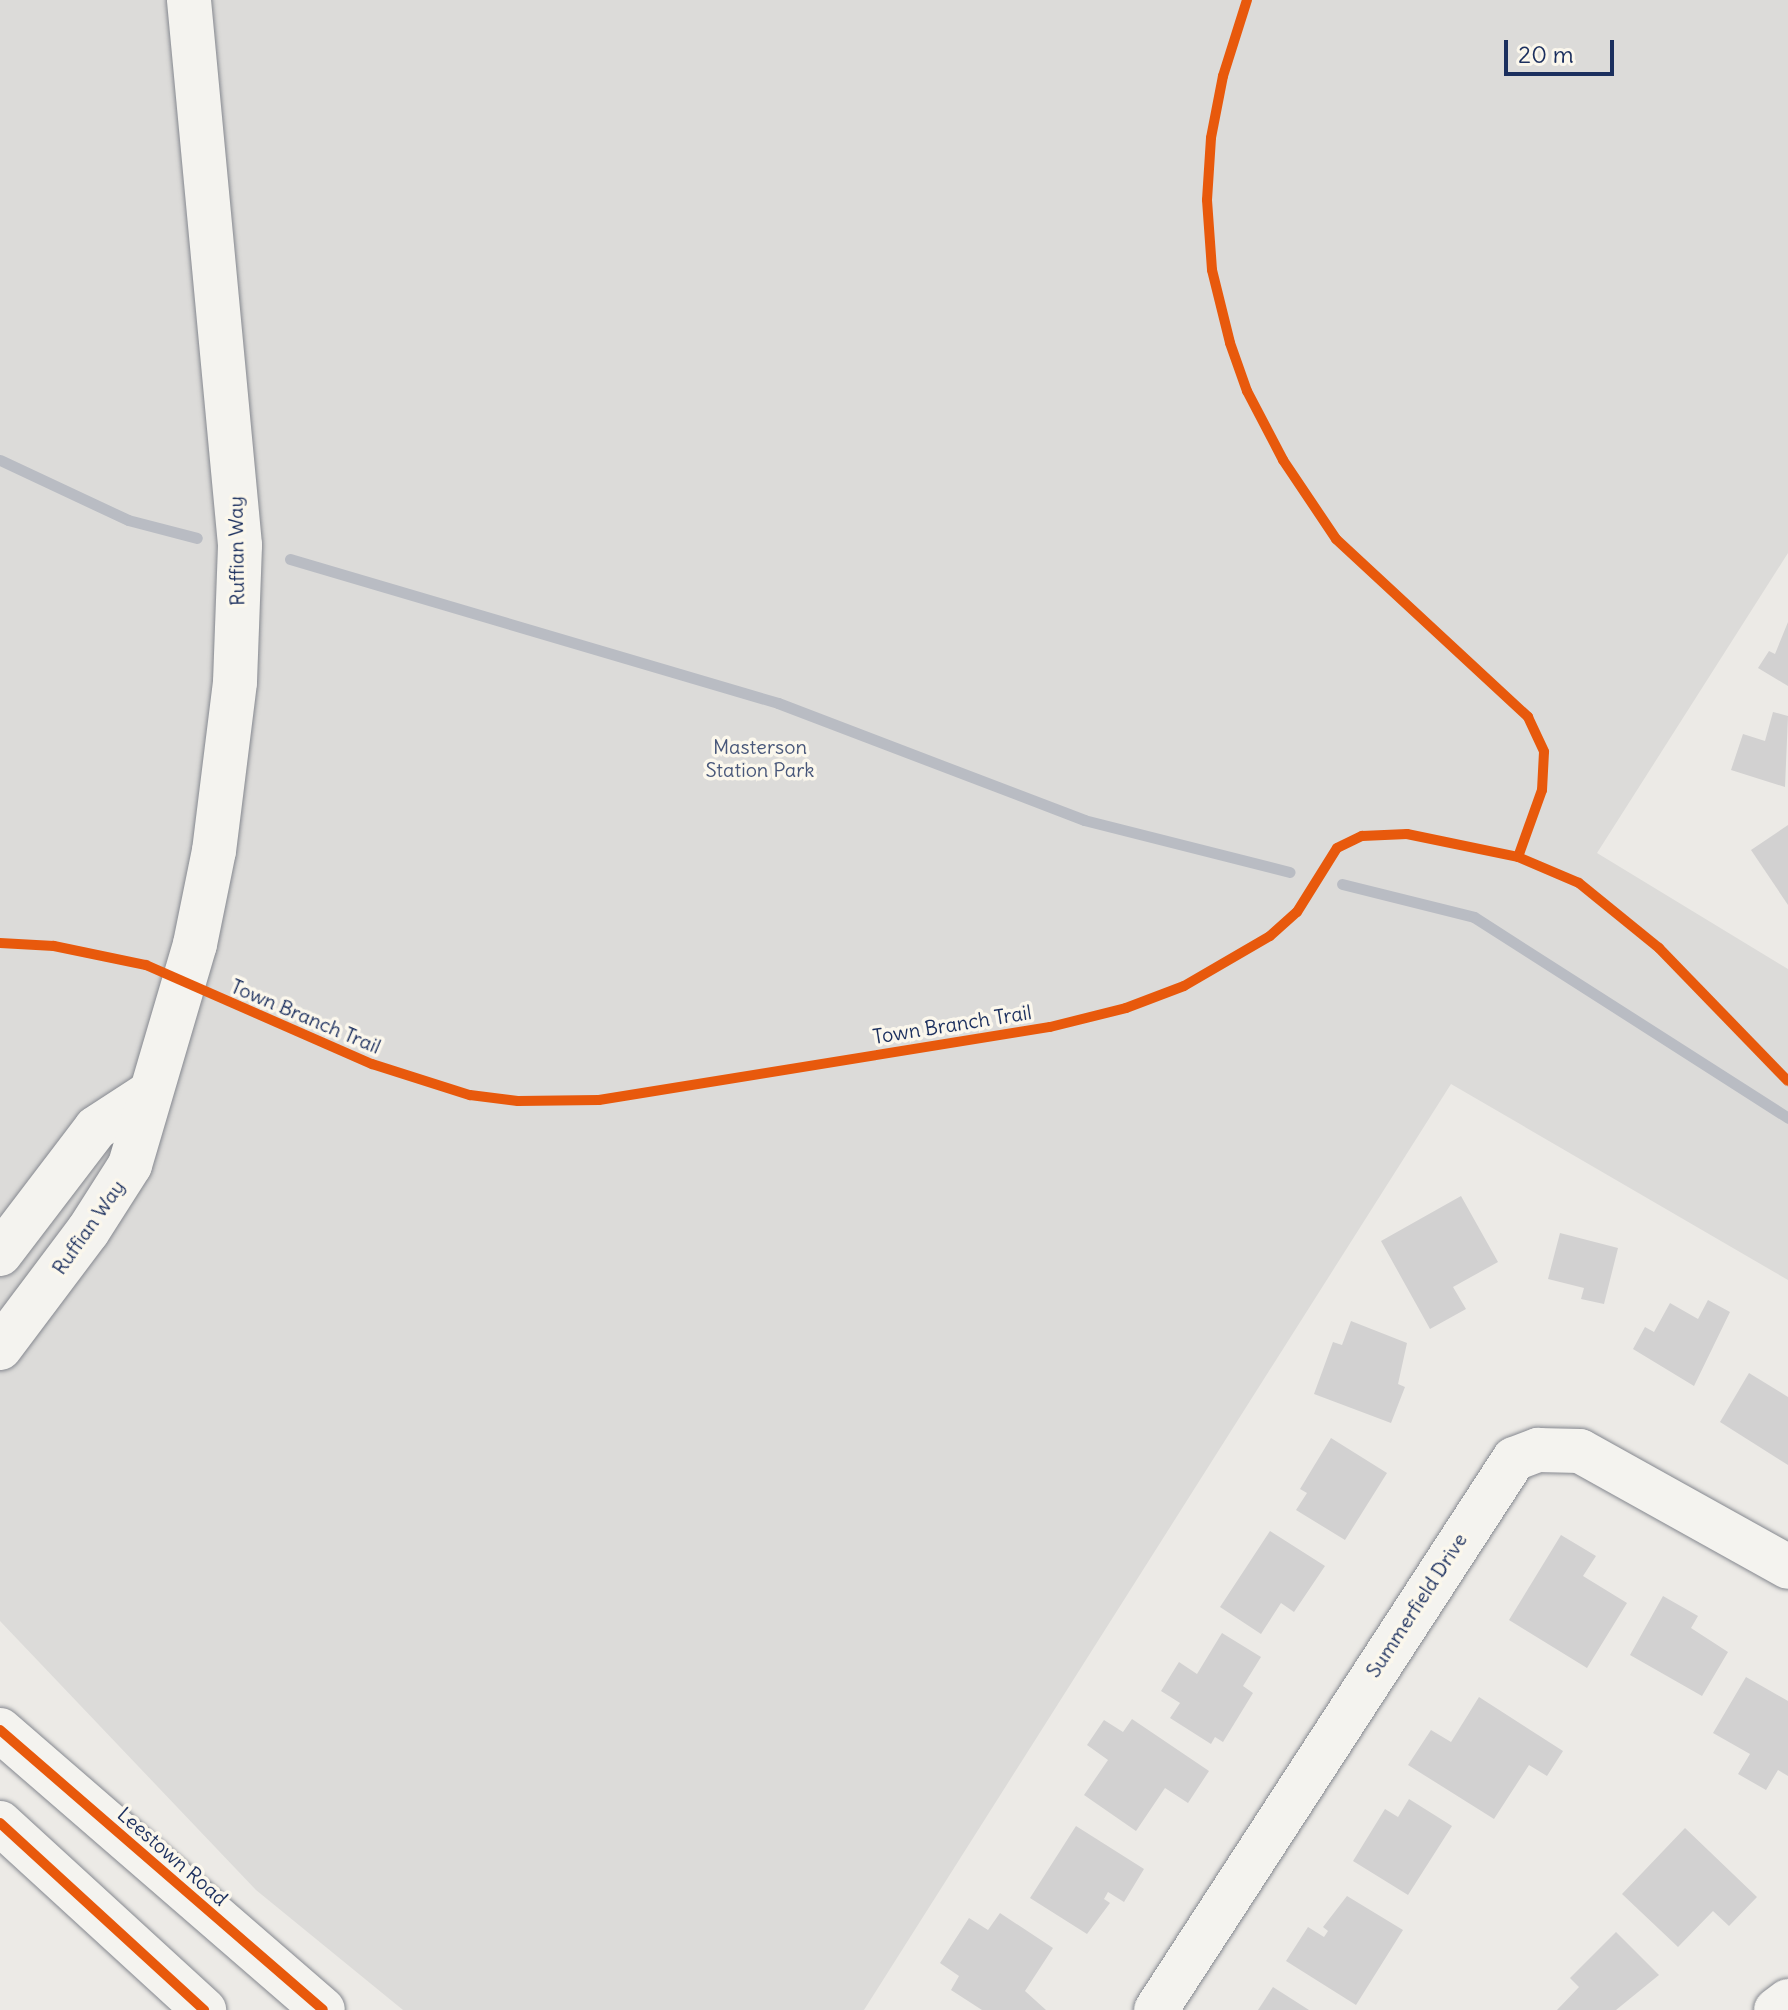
<!DOCTYPE html>
<style>
body{margin:0}
#map{position:relative;width:1788px;height:2010px;overflow:hidden;background:#eceae6;font-family:Delius,sans-serif}
div>[style]{position:absolute}
[style*='--x']{left:calc(var(--x)*1px);top:calc(var(--y)*1px);width:calc(var(--w)*1px);rotate:calc(var(--a)*1deg)}
.green>*{inset:0;background:#dcdbd9}
.stream>*{height:11px;margin:-5.5px;padding:0 5.5px;transform-origin:5.5px;border-radius:5.5px;background:#b9bcc3}
.building>*{inset:0;background:#d2d1d1}
.roads{filter:drop-shadow(0 0 2px #85888f) drop-shadow(0 0 2px #85888f)}
.minor>*{height:44px;margin:-22px;padding:0 22px;transform-origin:22px;border-radius:22px;background:#f4f3ef}
.major>*{height:44px;margin:-22px;padding:0 22px;transform-origin:22px;border-radius:22px;background:#f4f3ef}
.cycleway>*{height:10px;margin:-5px;padding:0 5px;transform-origin:5px;border-radius:5px;background:#e8590c}
span{translate:-50% -50%;white-space:nowrap;text-align:center;line-height:1.15;-webkit-text-stroke:7px #fbf7ec;paint-order:stroke}
.street-label{font-size:20px;color:#1b2f5e}
.park-label{font-size:20px;color:#48577a}
.scale{position:absolute;left:1504px;top:40px;width:110px;height:36px;box-sizing:border-box;border:4px solid #1b2f5e;border-top:0;padding-left:10px;font-size:24px;line-height:28px;white-space:nowrap;color:#1b2f5e;-webkit-text-stroke:6px #fbf7ec;paint-order:stroke}
</style>
<div id="map">
<div class="green">
<i style="clip-path:polygon(0 0,1788px 0,1788px 553px,1597px 853px,1788px 969px,1788px 1280px,1451px 1084px,864px 2010px,403px 2010px,256px 1890px,0 1621px)"></i>
</div>
<div class="stream">
<i style="--x:0;--y:460;--w:141;--a:25.1"></i>
<i style="--x:128;--y:520;--w:71;--a:14.6"></i>
<i style="--x:290;--y:559;--w:509;--a:16.44"></i>
<i style="--x:778;--y:703;--w:328;--a:20.9"></i>
<i style="--x:1084;--y:820;--w:212;--a:14.2"></i>
<i style="--x:1342;--y:884;--w:136;--a:14"></i>
<i style="--x:1474;--y:917;--w:373;--a:32.6"></i>
</div>
<div class="building">
<i style="clip-path:polygon(1788px 622px,1788px 686px,1758px 668px,1769px 651px,1775px 654px)"></i>
<i style="clip-path:polygon(1773px 712px,1788px 716px,1785px 787px,1731px 770px,1743px 734px,1765px 741px)"></i>
<i style="clip-path:polygon(1788px 825px,1788px 905px,1751px 850px)"></i>
<i style="clip-path:polygon(1461px 1196px,1498px 1262px,1453px 1287px,1466px 1309px,1430px 1329px,1381px 1241px)"></i>
<i style="clip-path:polygon(1560px 1233px,1618px 1248px,1604px 1304px,1581px 1299px,1584px 1288px,1548px 1279px)"></i>
<i style="clip-path:polygon(1708px 1300px,1730px 1312px,1694px 1386px,1633px 1349px,1645px 1327px,1654px 1332px,1670px 1303px,1698px 1319px)"></i>
<i style="clip-path:polygon(1351px 1321px,1407px 1343px,1398px 1384px,1405px 1387px,1391px 1423px,1314px 1394px,1333px 1342px,1342px 1345px)"></i>
<i style="clip-path:polygon(1749px 1373px,1788px 1397px,1788px 1465px,1720px 1422px)"></i>
<i style="clip-path:polygon(1331px 1438px,1387px 1473px,1345px 1540px,1296px 1510px,1307px 1493px,1300px 1489px)"></i>
<i style="clip-path:polygon(1270px 1531px,1325px 1566px,1294px 1612px,1281px 1603px,1261px 1634px,1220px 1607px)"></i>
<i style="clip-path:polygon(1561px 1535px,1596px 1556px,1583px 1576px,1627px 1603px,1587px 1668px,1509px 1620px)"></i>
<i style="clip-path:polygon(1663px 1596px,1698px 1616px,1691px 1628px,1728px 1652px,1702px 1696px,1630px 1655px)"></i>
<i style="clip-path:polygon(1222px 1633px,1261px 1657px,1243px 1686px,1253px 1693px,1223px 1742px,1215px 1737px,1211px 1744px,1170px 1718px,1180px 1703px,1161px 1691px,1179px 1662px,1197px 1674px)"></i>
<i style="clip-path:polygon(1746px 1677px,1788px 1701px,1788px 1776px,1778px 1770px,1766px 1790px,1738px 1774px,1750px 1754px,1713px 1733px)"></i>
<i style="clip-path:polygon(1479px 1697px,1563px 1751px,1547px 1776px,1529px 1765px,1494px 1819px,1408px 1765px,1431px 1730px,1451px 1742px)"></i>
<i style="clip-path:polygon(1132px 1719px,1209px 1771px,1188px 1803px,1165px 1788px,1136px 1831px,1084px 1795px,1108px 1760px,1087px 1745px,1104px 1720px,1123px 1732px)"></i>
<i style="clip-path:polygon(1409px 1799px,1452px 1826px,1408px 1895px,1353px 1861px,1385px 1809px,1398px 1817px)"></i>
<i style="clip-path:polygon(1076px 1826px,1144px 1869px,1124px 1902px,1108px 1892px,1104px 1899px,1110px 1903px,1087px 1934px,1030px 1898px)"></i>
<i style="clip-path:polygon(1685px 1828px,1757px 1897px,1729px 1926px,1713px 1911px,1678px 1947px,1622px 1894px)"></i>
<i style="clip-path:polygon(1347px 1896px,1403px 1930px,1356px 2005px,1286px 1961px,1308px 1927px,1324px 1937px,1328px 1931px,1323px 1927px)"></i>
<i style="clip-path:polygon(1000px 1913px,1053px 1948px,1025px 1991px,1046px 2010px,982px 2010px,951px 1990px,959px 1976px,940px 1963px,969px 1918px,988px 1930px)"></i>
<i style="clip-path:polygon(1616px 1932px,1659px 1975px,1616px 2010px,1557px 2010px,1579px 1987px,1570px 1978px)"></i>
<i style="clip-path:polygon(1273px 1987px,1309px 2010px,1258px 2010px)"></i>
</div>
<div class="roads">
<div class="minor">
<i style="--x:0;--y:1254;--w:158;--a:-52.7"></i>
<i style="--x:96;--y:1128;--w:62;--a:-33.2"></i>
<i style="--x:0;--y:1348;--w:146;--a:-53.1"></i>
<i style="--x:88;--y:1231;--w:78;--a:-57.5"></i>
<i style="--x:130;--y:1165;--w:230;--a:-73.6"></i>
<i style="--x:195;--y:944;--w:95;--a:-78.5"></i>
<i style="--x:214;--y:851;--w:170;--a:-82.9"></i>
<i style="--x:235;--y:682;--w:137;--a:-87.9"></i>
<i style="--x:240;--y:545;--w:547;--a:-95.35"></i>
<i style="--x:1156;--y:2010;--w:657;--a:-56.99"></i>
<i style="--x:1514;--y:1459;--w:26;--a:-21"></i>
<i style="--x:1538;--y:1450;--w:42;--a:1.4"></i>
<i style="--x:1580;--y:1451;--w:238;--a:29.1"></i>
<i style="--x:1776;--y:2010;--w:15;--a:-37"></i>
</div>
<div class="major">
<i style="--x:0;--y:1730;--w:427;--a:40.9"></i>
<i style="--x:0;--y:1823;--w:277;--a:42.5"></i>
</div>
</div>
<div class="cycleway">
<i style="--x:1247;--y:0;--w:80;--a:107.5"></i>
<i style="--x:1223;--y:76;--w:63;--a:101"></i>
<i style="--x:1211;--y:138;--w:62;--a:93.7"></i>
<i style="--x:1207;--y:200;--w:70;--a:85.9"></i>
<i style="--x:1212;--y:270;--w:75;--a:76.1"></i>
<i style="--x:1230;--y:343;--w:51;--a:70.5"></i>
<i style="--x:1247;--y:391;--w:78;--a:62.4"></i>
<i style="--x:1283;--y:460;--w:95;--a:56.1"></i>
<i style="--x:1336;--y:539;--w:262;--a:42.8"></i>
<i style="--x:1528;--y:717;--w:38;--a:65"></i>
<i style="--x:1544;--y:752;--w:38;--a:93"></i>
<i style="--x:1542;--y:790;--w:71;--a:109.7"></i>
<i style="--x:0;--y:943;--w:54;--a:3.2"></i>
<i style="--x:54;--y:946;--w:94;--a:11.7"></i>
<i style="--x:146;--y:965;--w:247;--a:23.7"></i>
<i style="--x:372;--y:1064;--w:103;--a:17.6"></i>
<i style="--x:470;--y:1095;--w:48;--a:7.1"></i>
<i style="--x:518;--y:1101;--w:81;--a:-0.7"></i>
<i style="--x:599;--y:1100;--w:457;--a:-9.2"></i>
<i style="--x:1050;--y:1027;--w:78;--a:-14"></i>
<i style="--x:1126;--y:1008;--w:62;--a:-20.8"></i>
<i style="--x:1184;--y:986;--w:99;--a:-30.2"></i>
<i style="--x:1270;--y:936;--w:36;--a:-42"></i>
<i style="--x:1297;--y:912;--w:75;--a:-58"></i>
<i style="--x:1337;--y:848;--w:28;--a:-26"></i>
<i style="--x:1362;--y:836;--w:45;--a:-2.5"></i>
<i style="--x:1407;--y:834;--w:113;--a:11.7"></i>
<i style="--x:1518;--y:857;--w:66;--a:23.1"></i>
<i style="--x:1579;--y:883;--w:103;--a:39.1"></i>
<i style="--x:1659;--y:948;--w:185;--a:45.9"></i>
<i style="--x:0;--y:1730;--w:427;--a:40.9"></i>
<i style="--x:0;--y:1823;--w:277;--a:42.5"></i>
</div>
<div class="street-label">
<span style="left:236px;top:551px;rotate:-91deg">Ruffian Way</span>
<span style="left:306px;top:1016px;rotate:23deg">Town Branch Trail</span>
<span style="left:952px;top:1024px;rotate:-9deg">Town Branch Trail</span>
<span style="left:88px;top:1227px;rotate:-55deg">Ruffian Way</span>
<span style="left:1416px;top:1605px;rotate:-57deg">Summerfield Drive</span>
<span style="left:173px;top:1856px;rotate:41deg">Leestown Road</span>
</div>
<div class="park-label">
<span style="left:760px;top:758px">Masterson<br>Station Park</span>
</div>
<div class="scale">20 m</div>
</div>
